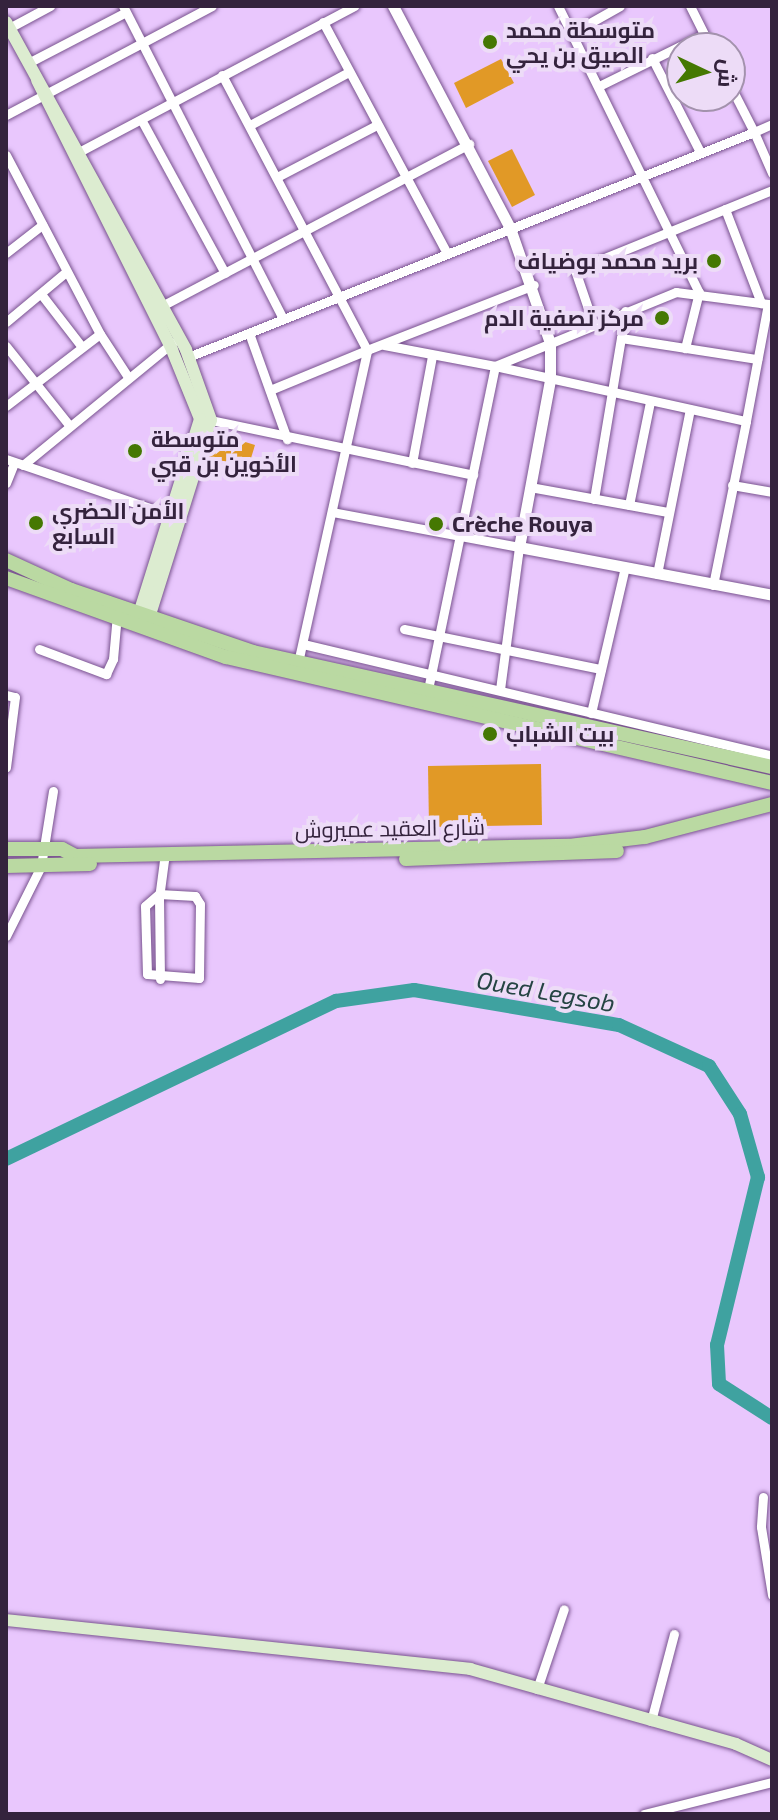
<!DOCTYPE html>
<meta charset="utf-8">
<style>
body{margin:0}
#map{position:relative;width:778px;height:1820px;overflow:hidden;background:#e9c7fd;font-family:"Exo 2",Cairo,sans-serif}
div>[style]{position:absolute}
[style*='--x']{left:calc(var(--x)*1px);top:calc(var(--y)*1px);width:calc(var(--w)*1px);rotate:calc(var(--a)*1deg)}
.green>*{inset:0;background:#e19926}
.river>*{height:14px;margin:-7px;padding:0 7px;transform-origin:7px;border-radius:7px;background:#3fa2a0}
.roads{filter:drop-shadow(0 0 2px #79538f) drop-shadow(0 0 2px #79538f)}
.minor>*{height:9px;margin:-4.5px;padding:0 4.5px;transform-origin:4.5px;border-radius:4.5px;background:#fff}
.tertiary>*{height:11px;margin:-5.5px;padding:0 5.5px;transform-origin:5.5px;border-radius:5.5px;background:#fff}
.secondary>*{height:12px;margin:-6px;padding:0 6px;transform-origin:6px;border-radius:6px;background:#dcecd0}
.primary>*{height:14px;margin:-7px;padding:0 7px;transform-origin:7px;border-radius:7px;background:#bad9a2}
.dots>*{width:22px;height:22px;translate:-50% -50%;box-sizing:border-box;border:4px solid #eddcf7;border-radius:50%}
span{translate:-50% -50%;white-space:nowrap;text-align:center;line-height:1.15;-webkit-text-stroke:8px #eddcf7;paint-order:stroke}
.poi-label{font-size:22px;color:#34233d;font-weight:700}
.left{translate:0 -50%;text-align:left}
.right{translate:-100% -50%;text-align:right}
.street-label{font-size:22px;color:#34233d}
.water-label{font-size:24px;color:#254443;font-style:italic}
.frame{position:absolute;inset:0;border:8px solid #34233d;pointer-events:none}
.north{position:absolute;left:666px;top:32px;width:80px;height:80px;box-sizing:border-box;background:#eddcf7;border:2px solid #a392ad;border-radius:50%;rotate:94deg;font-size:22px;font-weight:700;line-height:32px;text-align:center;color:#34233d}
.north::after{content:'';display:block;margin:auto;width:28px;height:36px;background:#457802;clip-path:polygon(50% 0,100% 100%,50% 72%,0 100%)}
</style>
<div id="map">
<div class="green">
<i style="clip-path:polygon(501px 59px,514px 83px,466px 108px,454px 83px)"></i>
<i style="clip-path:polygon(512px 149px,535px 195px,512px 207px,488px 161px)"></i>
<i style="clip-path:polygon(216px 433px,255px 445px,248px 468px,209px 457px)"></i>
<i style="clip-path:polygon(541px 764px,542px 825px,429px 827px,428px 766px)"></i>
</div>
<div class="river">
<i style="--x:6;--y:1159;--w:366;--a:-25.6"></i>
<i style="--x:336;--y:1001;--w:79;--a:-8"></i>
<i style="--x:414;--y:990;--w:208;--a:9.7"></i>
<i style="--x:619;--y:1025;--w:99;--a:24.5"></i>
<i style="--x:709;--y:1066;--w:57;--a:57.1"></i>
<i style="--x:740;--y:1114;--w:66;--a:74.1"></i>
<i style="--x:758;--y:1177;--w:173;--a:103.7"></i>
<i style="--x:717;--y:1345;--w:39;--a:87"></i>
<i style="--x:719;--y:1384;--w:63;--a:32.7"></i>
</div>
<div class="roads">
<div class="minor">
<i style="--x:123;--y:6;--w:351;--a:62.9"></i>
<i style="--x:558;--y:6;--w:319;--a:63.8"></i>
<i style="--x:699;--y:292;--w:58;--a:104"></i>
<i style="--x:690;--y:6;--w:47;--a:63.4"></i>
<i style="--x:323;--y:22;--w:262;--a:61.8"></i>
<i style="--x:9;--y:28;--w:47;--a:-28.2"></i>
<i style="--x:572;--y:33;--w:55;--a:-29.4"></i>
<i style="--x:652;--y:58;--w:106;--a:62.9"></i>
<i style="--x:28;--y:63;--w:110;--a:-27.5"></i>
<i style="--x:222;--y:75;--w:311;--a:62.2"></i>
<i style="--x:367;--y:350;--w:179;--a:-21.3"></i>
<i style="--x:599;--y:86;--w:117;--a:-26.3"></i>
<i style="--x:6;--y:115;--w:233;--a:-27.9"></i>
<i style="--x:142;--y:121;--w:173;--a:61.4"></i>
<i style="--x:772;--y:124;--w:20;--a:156"></i>
<i style="--x:754;--y:132;--w:45;--a:66.3"></i>
<i style="--x:250;--y:125;--w:112;--a:-28.2"></i>
<i style="--x:75;--y:154;--w:316;--a:-27.9"></i>
<i style="--x:6;--y:155;--w:202;--a:62.3"></i>
<i style="--x:100;--y:334;--w:51;--a:56.9"></i>
<i style="--x:277;--y:177;--w:113;--a:-27.5"></i>
<i style="--x:725;--y:209;--w:101;--a:69"></i>
<i style="--x:6;--y:253;--w:46;--a:-37.9"></i>
<i style="--x:41;--y:294;--w:67;--a:52.3"></i>
<i style="--x:158;--y:308;--w:352;--a:-27.8"></i>
<i style="--x:625;--y:311;--w:27;--a:98"></i>
<i style="--x:621;--y:338;--w:138;--a:8.8"></i>
<i style="--x:6;--y:322;--w:78;--a:-39.8"></i>
<i style="--x:593;--y:323;--w:56;--a:-108.8"></i>
<i style="--x:575;--y:270;--w:213;--a:-22.1"></i>
<i style="--x:249;--y:333;--w:113;--a:70.3"></i>
<i style="--x:384;--y:345;--w:113;--a:10.7"></i>
<i style="--x:495;--y:366;--w:257;--a:12.4"></i>
<i style="--x:746;--y:421;--w:119;--a:-79.4"></i>
<i style="--x:768;--y:304;--w:93;--a:-172.6"></i>
<i style="--x:676;--y:292;--w:196;--a:157.8"></i>
<i style="--x:495;--y:366;--w:335;--a:101.7"></i>
<i style="--x:6;--y:346;--w:101;--a:51.4"></i>
<i style="--x:188;--y:357;--w:609;--a:-21.68"></i>
<i style="--x:754;--y:132;--w:53;--a:-117.1"></i>
<i style="--x:270;--y:390;--w:105;--a:-22.4"></i>
<i style="--x:6;--y:406;--w:118;--a:-37.5"></i>
<i style="--x:206;--y:419;--w:273;--a:11.8"></i>
<i style="--x:6;--y:459;--w:176;--a:18.8"></i>
<i style="--x:412;--y:463;--w:109;--a:-79.4"></i>
<i style="--x:23;--y:465;--w:193;--a:-39.3"></i>
<i style="--x:6;--y:483;--w:22;--a:-68"></i>
<i style="--x:732;--y:485;--w:41;--a:9.9"></i>
<i style="--x:530;--y:487;--w:140;--a:10.3"></i>
<i style="--x:594;--y:499;--w:163;--a:-80.5"></i>
<i style="--x:629;--y:505;--w:105;--a:-78.5"></i>
<i style="--x:332;--y:512;--w:190;--a:10.6"></i>
<i style="--x:519;--y:547;--w:143;--a:97.6"></i>
<i style="--x:657;--y:574;--w:168;--a:-78.7"></i>
<i style="--x:713;--y:585;--w:167;--a:-78.6"></i>
<i style="--x:404;--y:629;--w:201;--a:11.5"></i>
<i style="--x:303;--y:644;--w:482;--a:13.4"></i>
<i style="--x:39;--y:649;--w:72;--a:20.5"></i>
<i style="--x:106;--y:674;--w:17;--a:-65"></i>
<i style="--x:113;--y:659;--w:45;--a:-84.9"></i>
<i style="--x:297;--y:667;--w:325;--a:-77.5"></i>
<i style="--x:6;--y:695;--w:9;--a:13"></i>
<i style="--x:15;--y:697;--w:71;--a:97.3"></i>
<i style="--x:591;--y:713;--w:150;--a:-76.9"></i>
<i style="--x:159;--y:894;--w:36;--a:3"></i>
<i style="--x:195;--y:896;--w:9;--a:58"></i>
<i style="--x:200;--y:904;--w:74;--a:90.8"></i>
<i style="--x:199;--y:978;--w:52;--a:-175.6"></i>
<i style="--x:147;--y:974;--w:68;--a:-91.7"></i>
<i style="--x:145;--y:906;--w:18;--a:-41"></i>
<i style="--x:6;--y:936;--w:78;--a:-63.4"></i>
<i style="--x:41;--y:866;--w:76;--a:-80.9"></i>
<i style="--x:160;--y:979;--w:81;--a:-90.7"></i>
<i style="--x:159;--y:898;--w:45;--a:-82.4"></i>
<i style="--x:763;--y:1497;--w:30;--a:94"></i>
<i style="--x:761;--y:1527;--w:69;--a:80.8"></i>
<i style="--x:537;--y:1689;--w:84;--a:-71.4"></i>
<i style="--x:651;--y:1721;--w:90;--a:-75.2"></i>
<i style="--x:644;--y:1814;--w:132;--a:-14"></i>
</div>
<div class="tertiary">
<i style="--x:393;--y:6;--w:251;--a:62.2"></i>
<i style="--x:510;--y:228;--w:122;--a:70.8"></i>
<i style="--x:550;--y:343;--w:37;--a:90"></i>
<i style="--x:550;--y:380;--w:170;--a:100.5"></i>
<i style="--x:519;--y:547;--w:258;--a:10.7"></i>
</div>
<div class="secondary">
<i style="--x:6;--y:22;--w:374;--a:61.2"></i>
<i style="--x:186;--y:350;--w:74;--a:70.3"></i>
<i style="--x:211;--y:420;--w:207;--a:107.4"></i>
<i style="--x:37;--y:80;--w:302;--a:63.4"></i>
<i style="--x:172;--y:350;--w:74;--a:67.9"></i>
<i style="--x:200;--y:419;--w:204;--a:107.4"></i>
<i style="--x:6;--y:1620;--w:467;--a:6"></i>
<i style="--x:470;--y:1669;--w:276;--a:15.7"></i>
<i style="--x:736;--y:1744;--w:39;--a:24"></i>
</div>
<div class="primary">
<i style="--x:6;--y:560;--w:72;--a:24.8"></i>
<i style="--x:71;--y:590;--w:192;--a:18.8"></i>
<i style="--x:253;--y:652;--w:532;--a:12.49"></i>
<i style="--x:6;--y:578;--w:234;--a:19.8"></i>
<i style="--x:226;--y:657;--w:560;--a:12.99"></i>
<i style="--x:6;--y:849;--w:56;--a:0"></i>
<i style="--x:62;--y:849;--w:15;--a:28"></i>
<i style="--x:75;--y:856;--w:494;--a:-1.2"></i>
<i style="--x:569;--y:846;--w:77;--a:-6.8"></i>
<i style="--x:645;--y:837;--w:131;--a:-14.6"></i>
<i style="--x:406;--y:859;--w:211;--a:-2.2"></i>
<i style="--x:6;--y:866;--w:84;--a:-1.4"></i>
</div>
</div>
<div class="dots">
<i style="left:490px;top:42px;background:#457802"></i>
<i style="left:714px;top:261px;background:#457802"></i>
<i style="left:662px;top:318px;background:#457802"></i>
<i style="left:135px;top:451px;background:#457802"></i>
<i style="left:36px;top:523px;background:#457802"></i>
<i style="left:436px;top:524px;background:#457802"></i>
<i style="left:490px;top:734px;background:#457802"></i>
</div>
<div class="poi-label">
<span class="left" style="left:506px;top:42px">متوسطة محمد<br>الصيق بن يحي</span>
<span class="right" style="left:698px;top:261px">بريد محمد بوضياف</span>
<span class="right" style="left:644px;top:318px">مركز تصفية الدم</span>
<span class="left" style="left:151px;top:451px">متوسطة<br>الأخوين بن قبي</span>
<span class="left" style="left:52px;top:523px">الأمن الحضري<br>السابع</span>
<span class="left" style="left:452px;top:524px">Crèche Rouya</span>
<span class="left" style="left:506px;top:734px">بيت الشباب</span>
</div>
<div class="street-label">
<span style="left:390px;top:828px;rotate:-1deg">شارع العقيد عميروش</span>
</div>
<div class="water-label">
<span style="left:546px;top:991px;rotate:10deg">Oued Legsob</span>
</div>
<div class="frame"></div>
<div class="north">ش</div>
</div>
